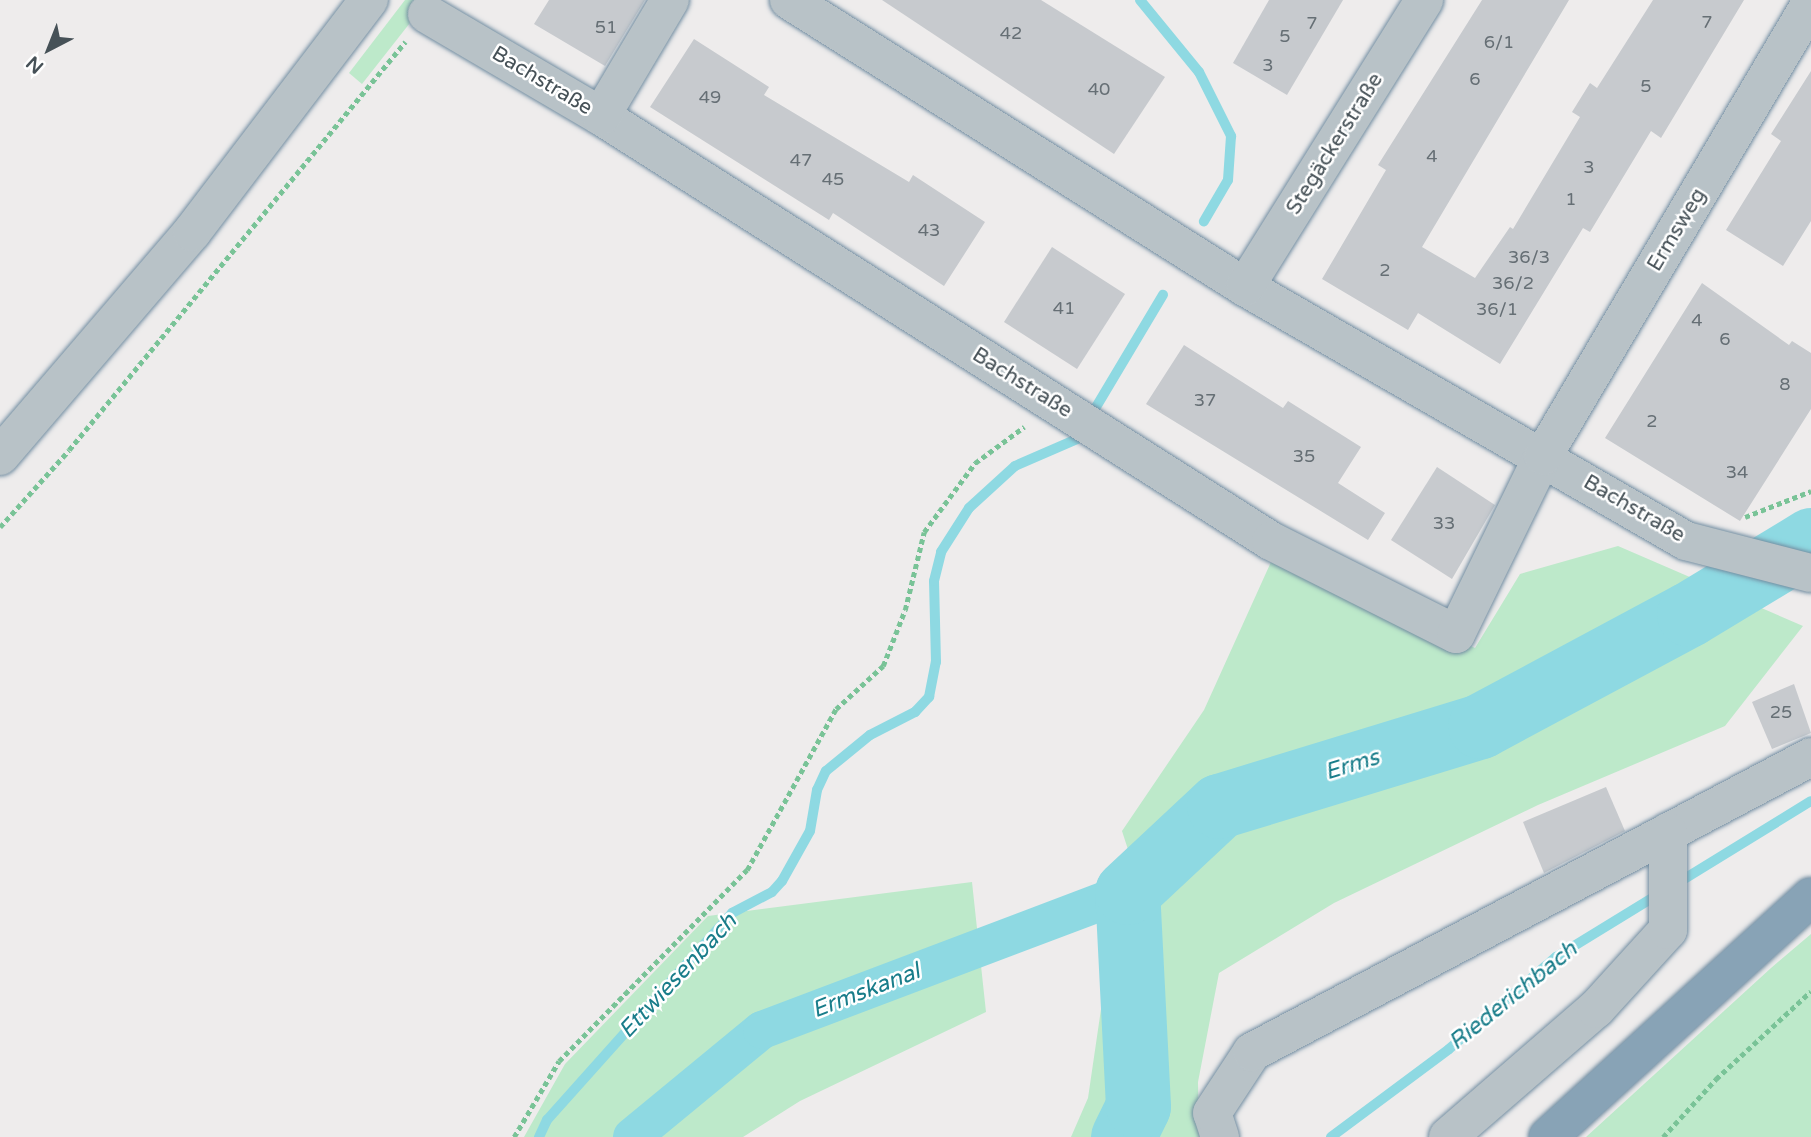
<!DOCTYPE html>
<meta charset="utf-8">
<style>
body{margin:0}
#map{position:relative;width:1811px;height:1137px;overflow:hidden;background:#eeecec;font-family:"Varela Round",sans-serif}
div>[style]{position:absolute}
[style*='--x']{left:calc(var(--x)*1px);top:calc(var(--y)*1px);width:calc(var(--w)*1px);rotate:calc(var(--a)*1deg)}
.green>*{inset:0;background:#bde9ca}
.stream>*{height:10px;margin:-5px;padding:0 5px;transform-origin:5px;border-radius:5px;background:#8ed9e2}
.canal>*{height:38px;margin:-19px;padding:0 19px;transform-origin:19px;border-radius:19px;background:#8ed9e2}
.river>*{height:65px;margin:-32.5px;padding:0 32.5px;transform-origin:32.5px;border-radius:32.5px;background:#8ed9e2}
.building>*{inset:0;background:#c7cace}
.path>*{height:4.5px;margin-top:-2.25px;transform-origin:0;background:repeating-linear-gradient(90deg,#79c397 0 5px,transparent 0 8.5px)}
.roads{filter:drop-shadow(0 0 2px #738ea2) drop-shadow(0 0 2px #738ea2)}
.minor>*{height:38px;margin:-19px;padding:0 19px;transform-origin:19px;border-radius:19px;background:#b8c2c7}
.highway>*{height:38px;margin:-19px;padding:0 19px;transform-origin:19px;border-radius:19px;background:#88a3b6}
span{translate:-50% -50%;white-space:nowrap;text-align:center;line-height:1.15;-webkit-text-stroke:5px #fff;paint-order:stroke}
.number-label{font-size:18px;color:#666f75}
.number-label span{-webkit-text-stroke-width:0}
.street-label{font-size:21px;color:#465157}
.water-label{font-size:23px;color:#197d8a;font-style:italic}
.north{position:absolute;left:14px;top:14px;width:70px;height:70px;-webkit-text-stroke:5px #fff;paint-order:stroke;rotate:222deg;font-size:19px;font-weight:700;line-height:28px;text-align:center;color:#465157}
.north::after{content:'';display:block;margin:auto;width:24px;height:32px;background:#465157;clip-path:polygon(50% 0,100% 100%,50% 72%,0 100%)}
</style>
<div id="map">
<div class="green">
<i style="clip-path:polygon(405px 0,428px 0,362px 84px,349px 73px)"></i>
<i style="clip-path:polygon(1618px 546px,1803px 626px,1725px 726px,1538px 805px,1334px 903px,1219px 973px,1198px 1082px,1199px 1137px,1071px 1137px,1088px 1098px,1106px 975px,1156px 936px,1122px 831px,1204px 710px,1276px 551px,1475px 648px,1520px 574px)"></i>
<i style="clip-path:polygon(972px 882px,986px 1012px,800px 1101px,743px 1137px,524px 1137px,565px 1064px,708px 916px)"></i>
<i style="clip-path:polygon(1811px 934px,1811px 1137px,1586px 1137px,1771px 968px)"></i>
</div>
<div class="stream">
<i style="--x:1140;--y:0;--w:93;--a:50.7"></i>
<i style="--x:1199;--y:72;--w:72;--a:63.4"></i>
<i style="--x:1231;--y:136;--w:44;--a:93.9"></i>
<i style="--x:1228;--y:180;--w:48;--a:120.3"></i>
<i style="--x:1676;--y:884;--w:158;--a:-31.6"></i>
<i style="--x:539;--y:1137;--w:19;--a:-65"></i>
<i style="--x:547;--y:1120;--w:278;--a:-48.2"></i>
<i style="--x:732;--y:913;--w:45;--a:-27.7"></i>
<i style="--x:772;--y:892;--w:15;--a:-48"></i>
<i style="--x:782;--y:881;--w:57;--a:-60.8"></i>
<i style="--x:810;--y:831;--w:42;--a:-80.3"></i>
<i style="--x:817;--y:790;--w:21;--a:-65"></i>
<i style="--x:826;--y:771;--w:57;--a:-39.3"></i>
<i style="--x:870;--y:735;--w:51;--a:-27.1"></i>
<i style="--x:915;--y:712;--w:21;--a:-47"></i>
<i style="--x:929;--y:697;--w:36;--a:-79"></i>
<i style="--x:936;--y:662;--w:81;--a:-91.4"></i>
<i style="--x:934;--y:581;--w:30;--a:-76"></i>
<i style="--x:941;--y:552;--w:52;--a:-57.5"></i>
<i style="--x:969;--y:508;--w:62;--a:-42.4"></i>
<i style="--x:1015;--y:466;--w:68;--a:-23.5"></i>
<i style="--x:1077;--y:439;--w:168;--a:-59.2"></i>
<i style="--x:1331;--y:1137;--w:147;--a:-36.7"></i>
<i style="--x:1449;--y:1049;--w:141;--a:-40.7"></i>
<i style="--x:1556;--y:957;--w:121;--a:-31.5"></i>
</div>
<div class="canal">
<i style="--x:632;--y:1137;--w:168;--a:-39.5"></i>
<i style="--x:762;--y:1030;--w:390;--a:-20.7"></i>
</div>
<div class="river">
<i style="--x:1123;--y:1137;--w:34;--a:-64"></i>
<i style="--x:1138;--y:1106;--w:214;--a:-92.9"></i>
<i style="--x:1127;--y:892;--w:126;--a:-43.1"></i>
<i style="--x:1219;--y:806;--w:273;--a:-17"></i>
<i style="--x:1480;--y:726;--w:237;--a:-28.2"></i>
<i style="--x:1689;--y:614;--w:143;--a:-31.2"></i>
</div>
<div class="building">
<i style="clip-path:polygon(549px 0,645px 0,605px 66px,534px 24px)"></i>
<i style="clip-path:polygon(882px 0,1041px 0,1165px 77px,1114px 154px)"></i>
<i style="clip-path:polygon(1269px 0,1343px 0,1287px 95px,1233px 63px)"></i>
<i style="clip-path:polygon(1482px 0,1569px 0,1422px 247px,1475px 278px,1510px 227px,1513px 229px,1580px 117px,1572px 112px,1590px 83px,1597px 88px,1653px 0,1744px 0,1661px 138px,1651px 131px,1590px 232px,1583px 228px,1500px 364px,1418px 313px,1408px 330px,1322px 279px,1386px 170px,1378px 165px)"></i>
<i style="clip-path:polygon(694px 39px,769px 87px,764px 95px,909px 182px,913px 175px,985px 222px,944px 286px,833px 213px,829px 220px,650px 107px)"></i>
<i style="clip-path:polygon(1811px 71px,1811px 221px,1783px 266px,1726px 230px,1781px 141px,1771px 134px)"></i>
<i style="clip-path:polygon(1052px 247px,1125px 294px,1077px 369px,1004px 322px)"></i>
<i style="clip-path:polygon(1702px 283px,1789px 345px,1792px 341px,1811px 353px,1811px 409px,1740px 521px,1605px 438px)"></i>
<i style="clip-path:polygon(1184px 345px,1283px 408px,1288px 401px,1361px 447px,1338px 483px,1385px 513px,1368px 540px,1146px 404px)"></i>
<i style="clip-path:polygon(1437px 467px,1495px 505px,1452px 579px,1391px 540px)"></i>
<i style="clip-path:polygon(1794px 684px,1811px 733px,1772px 749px,1752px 702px)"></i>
<i style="clip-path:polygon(1606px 787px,1625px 831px,1544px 873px,1523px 822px)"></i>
</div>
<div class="path">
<i style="--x:1745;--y:517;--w:71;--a:-21.5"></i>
<i style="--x:0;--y:527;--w:103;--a:-48.1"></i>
<i style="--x:69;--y:450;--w:529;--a:-50.53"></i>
<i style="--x:514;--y:1137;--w:88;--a:-59.4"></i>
<i style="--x:559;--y:1061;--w:268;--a:-45.5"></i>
<i style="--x:747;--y:870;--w:184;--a:-61.1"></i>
<i style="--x:836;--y:709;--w:64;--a:-42.5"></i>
<i style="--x:883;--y:666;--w:60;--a:-68.6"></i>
<i style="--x:905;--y:610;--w:80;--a:-76.3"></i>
<i style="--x:924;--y:532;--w:86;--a:-53.5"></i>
<i style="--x:975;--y:463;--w:61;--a:-36.3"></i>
<i style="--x:1663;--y:1137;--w:79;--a:-47.6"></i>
<i style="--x:1716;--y:1079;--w:129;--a:-42.8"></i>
</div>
<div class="roads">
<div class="minor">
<i style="--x:789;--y:0;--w:539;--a:32.19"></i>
<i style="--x:1245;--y:287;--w:509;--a:29.94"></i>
<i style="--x:1686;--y:541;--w:129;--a:14.4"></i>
<i style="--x:427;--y:14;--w:202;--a:30.4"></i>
<i style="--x:601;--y:116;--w:793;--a:32.39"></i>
<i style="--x:1271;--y:541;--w:207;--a:26.7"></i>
<i style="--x:1456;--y:634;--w:198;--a:-64"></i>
<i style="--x:1543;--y:456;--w:526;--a:-59.39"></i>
<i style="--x:601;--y:116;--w:135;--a:-59.3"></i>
<i style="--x:1245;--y:287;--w:338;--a:-58"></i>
<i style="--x:0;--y:456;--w:295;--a:-49.4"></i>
<i style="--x:192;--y:232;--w:292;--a:-52.7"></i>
<i style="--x:1220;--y:1137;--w:25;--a:-108"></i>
<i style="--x:1212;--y:1113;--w:73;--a:-56.7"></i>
<i style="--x:1252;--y:1052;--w:632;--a:-27.82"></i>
<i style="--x:1448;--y:1137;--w:196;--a:-40.9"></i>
<i style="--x:1596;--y:1009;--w:107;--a:-47.7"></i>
<i style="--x:1668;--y:930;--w:98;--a:-90"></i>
</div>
<div class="highway">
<i style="--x:1548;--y:1137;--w:356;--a:-42.4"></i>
</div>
</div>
<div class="number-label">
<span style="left:1707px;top:22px">7</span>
<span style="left:1312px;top:23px">7</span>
<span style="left:606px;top:27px">51</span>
<span style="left:1011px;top:33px">42</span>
<span style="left:1285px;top:36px">5</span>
<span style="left:1499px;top:42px">6/1</span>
<span style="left:1268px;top:65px">3</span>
<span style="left:1475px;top:79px">6</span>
<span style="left:1646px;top:86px">5</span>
<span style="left:1099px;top:89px">40</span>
<span style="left:710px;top:97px">49</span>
<span style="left:1432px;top:156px">4</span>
<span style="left:801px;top:160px">47</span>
<span style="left:1589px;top:167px">3</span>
<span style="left:833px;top:179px">45</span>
<span style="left:1571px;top:199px">1</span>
<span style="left:929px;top:230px">43</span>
<span style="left:1529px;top:257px">36/3</span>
<span style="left:1385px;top:270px">2</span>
<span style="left:1513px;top:283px">36/2</span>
<span style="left:1064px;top:308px">41</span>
<span style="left:1497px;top:309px">36/1</span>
<span style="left:1697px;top:320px">4</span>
<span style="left:1725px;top:339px">6</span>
<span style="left:1785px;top:384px">8</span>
<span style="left:1205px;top:400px">37</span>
<span style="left:1652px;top:421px">2</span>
<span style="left:1304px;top:456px">35</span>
<span style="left:1737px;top:472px">34</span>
<span style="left:1444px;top:523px">33</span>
<span style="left:1781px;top:712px">25</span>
</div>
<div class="street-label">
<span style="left:542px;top:81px;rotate:31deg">Bachstraße</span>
<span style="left:1335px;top:144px;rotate:-58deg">Stegäckerstraße</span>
<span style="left:1677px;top:230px;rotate:-59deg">Ermsweg</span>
<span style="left:1022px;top:383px;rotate:32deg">Bachstraße</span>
<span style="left:1634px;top:509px;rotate:30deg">Bachstraße</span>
</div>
<div class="water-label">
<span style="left:1352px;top:765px;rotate:-17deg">Erms</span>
<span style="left:678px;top:976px;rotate:-47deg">Ettwiesenbach</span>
<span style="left:866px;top:991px;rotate:-21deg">Ermskanal</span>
<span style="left:1513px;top:996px;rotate:-39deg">Riederichbach</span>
</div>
<div class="north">N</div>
</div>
